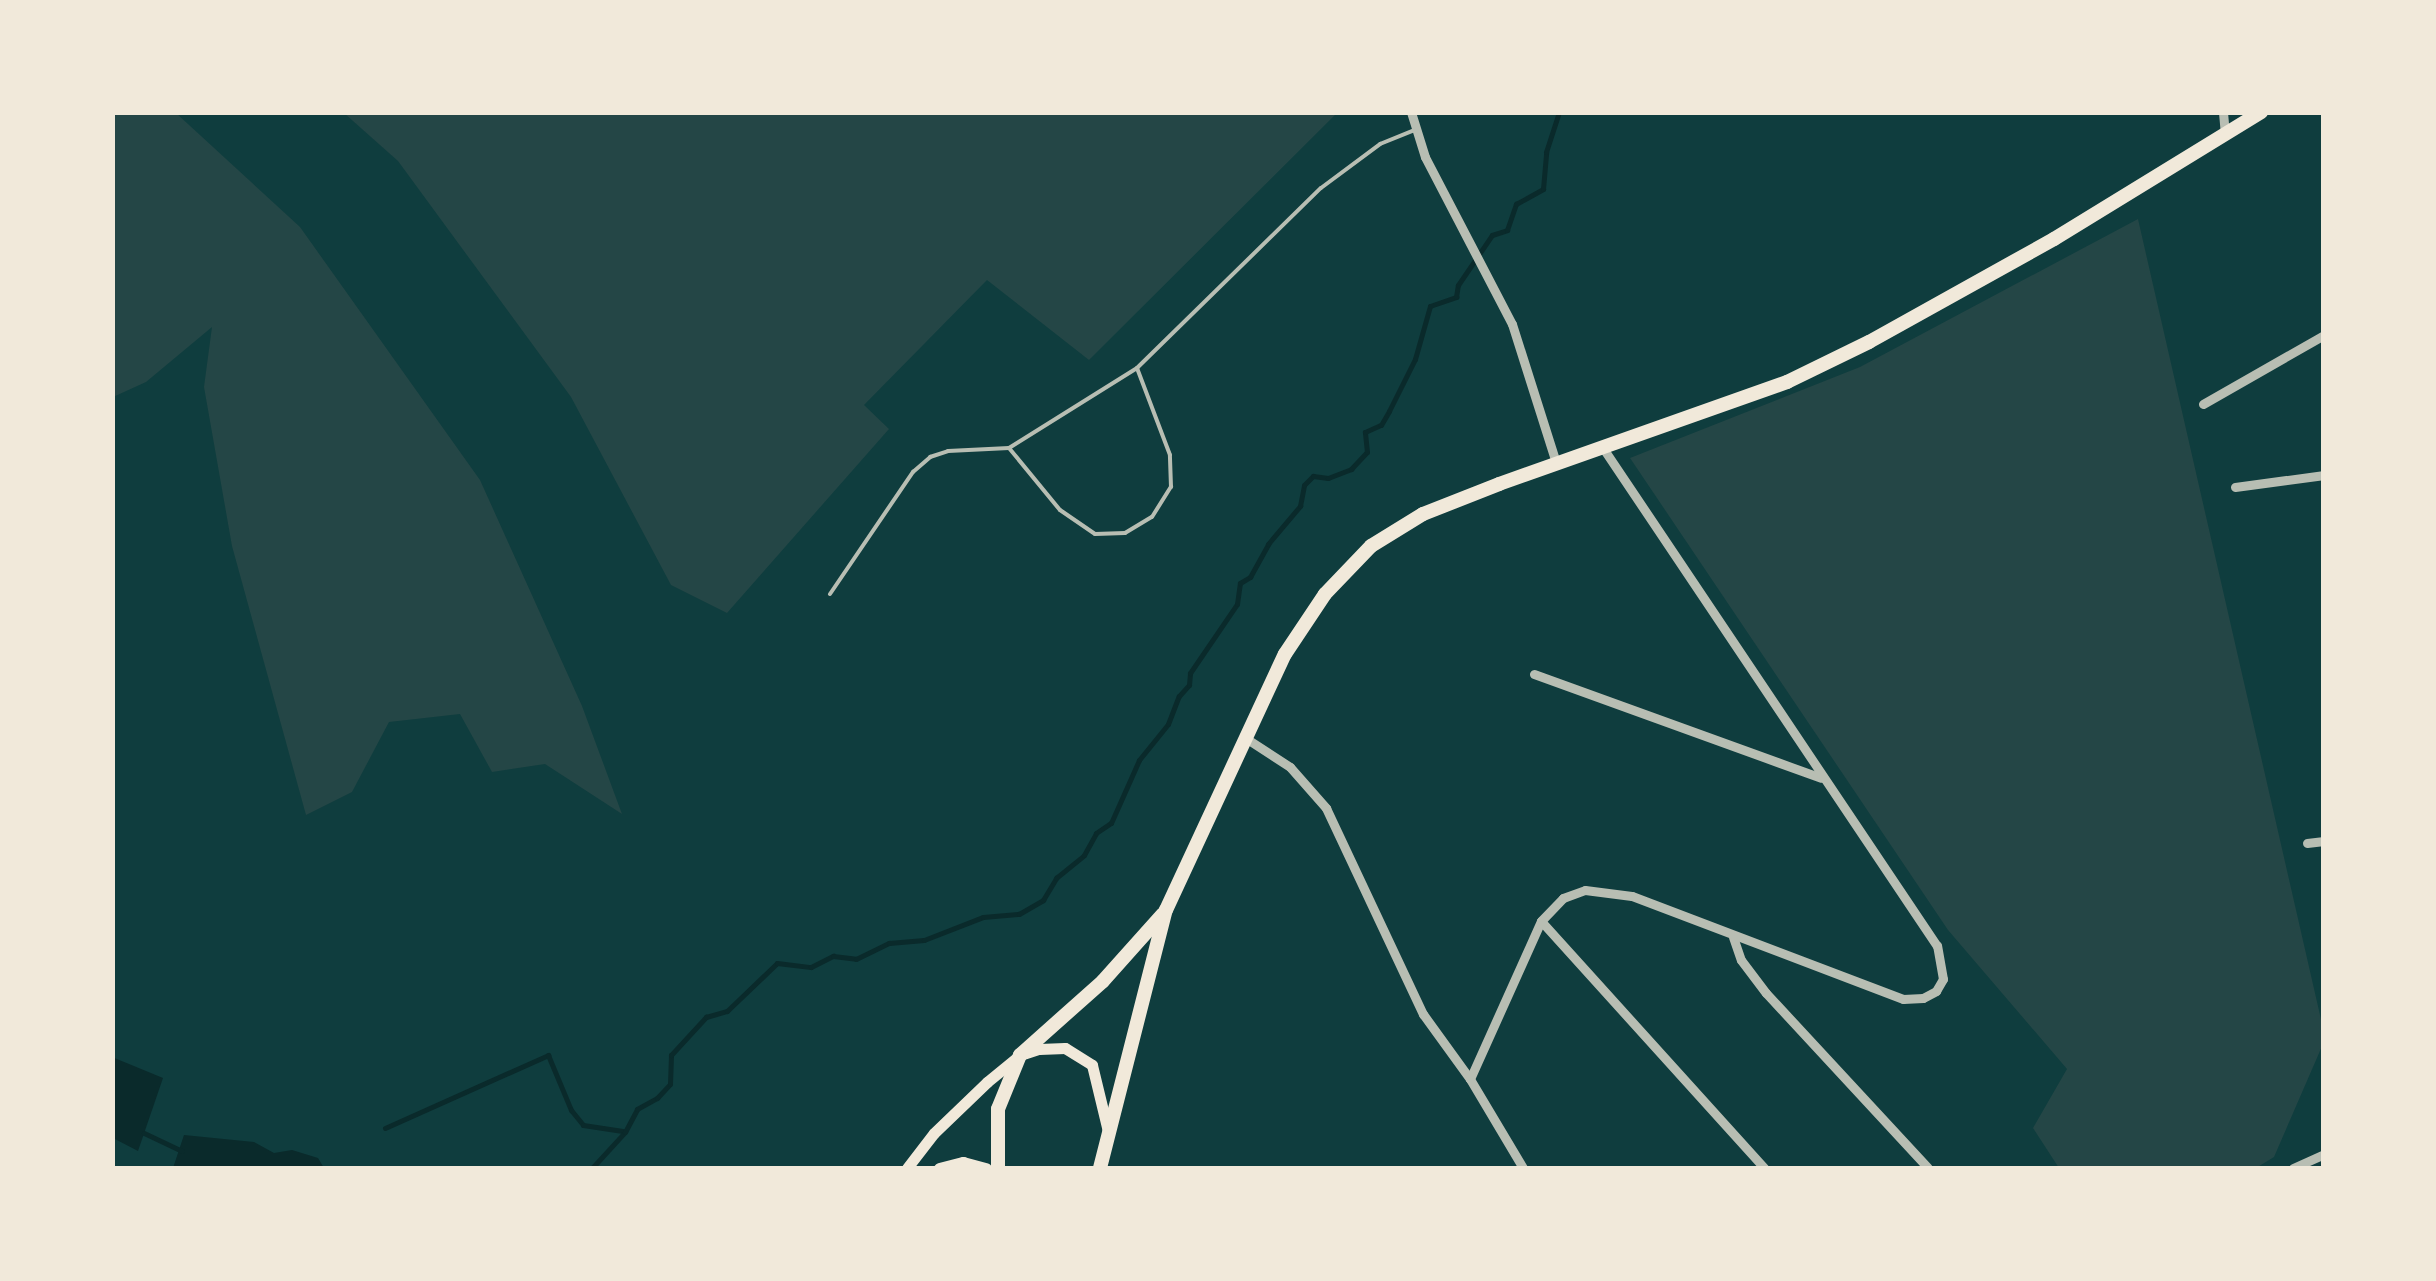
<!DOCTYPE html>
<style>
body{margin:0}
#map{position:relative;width:2436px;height:1281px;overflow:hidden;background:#0f3d3e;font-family:Manrope,sans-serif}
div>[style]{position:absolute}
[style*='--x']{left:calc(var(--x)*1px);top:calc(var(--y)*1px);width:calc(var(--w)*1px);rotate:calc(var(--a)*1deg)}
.green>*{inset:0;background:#244646}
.water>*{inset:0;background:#0a2a2b}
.stream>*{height:5px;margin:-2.5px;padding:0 2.5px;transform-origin:2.5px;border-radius:2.5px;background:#0a2a2b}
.service>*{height:4px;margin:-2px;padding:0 2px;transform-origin:2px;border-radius:2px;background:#b8beb3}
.minor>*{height:9px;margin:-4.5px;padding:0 4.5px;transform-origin:4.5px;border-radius:4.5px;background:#b8beb3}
.secondary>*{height:11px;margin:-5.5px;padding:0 5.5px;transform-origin:5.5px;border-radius:5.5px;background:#f1e9da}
.trunk>*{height:14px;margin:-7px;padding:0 7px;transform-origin:7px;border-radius:7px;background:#f1e9da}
span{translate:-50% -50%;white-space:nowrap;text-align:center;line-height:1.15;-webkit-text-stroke:9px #f1e9da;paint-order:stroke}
.frame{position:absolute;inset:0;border:115px solid #f1e9da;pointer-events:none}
</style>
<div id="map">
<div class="green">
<i style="clip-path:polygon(113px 112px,176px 113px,300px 227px,480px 480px,582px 706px,622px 814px,545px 764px,492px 772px,460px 714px,389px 722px,352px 792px,306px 815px,232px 546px,204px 387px,212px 327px,146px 382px,113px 397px)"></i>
<i style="clip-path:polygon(344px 113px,1337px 113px,1089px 360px,987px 280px,864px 405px,889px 429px,727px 613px,671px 585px,571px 397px,398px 161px)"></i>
<i style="clip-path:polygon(2138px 219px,2323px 1028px,2323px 1044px,2274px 1157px,2256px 1168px,2059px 1168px,2033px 1128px,2067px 1069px,1948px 930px,1630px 458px,1860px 367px)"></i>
</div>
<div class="water">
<i style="clip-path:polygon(112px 1057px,163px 1078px,138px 1151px,113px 1138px)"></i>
<i style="clip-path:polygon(184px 1135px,254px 1142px,274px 1153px,292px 1150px,318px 1158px,324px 1168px,173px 1168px)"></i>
</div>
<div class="stream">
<i style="--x:385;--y:1128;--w:179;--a:-24.1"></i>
<i style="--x:548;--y:1055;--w:60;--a:67.3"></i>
<i style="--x:571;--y:1110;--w:19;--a:51"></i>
<i style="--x:583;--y:1125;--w:40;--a:8.5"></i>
<i style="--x:144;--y:1133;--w:42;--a:25.3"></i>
<i style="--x:592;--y:1168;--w:49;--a:-47.5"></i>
<i style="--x:625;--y:1132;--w:26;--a:-62"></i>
<i style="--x:637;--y:1109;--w:23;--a:-29"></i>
<i style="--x:657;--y:1098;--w:19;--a:-47"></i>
<i style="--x:670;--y:1084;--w:29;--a:-88"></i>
<i style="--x:671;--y:1055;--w:52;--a:-47.4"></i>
<i style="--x:706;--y:1017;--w:22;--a:-16"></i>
<i style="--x:727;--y:1011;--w:69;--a:-43.8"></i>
<i style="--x:777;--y:963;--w:34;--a:7"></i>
<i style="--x:811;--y:967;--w:25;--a:-27"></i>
<i style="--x:833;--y:956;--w:23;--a:7"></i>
<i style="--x:856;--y:959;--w:37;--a:-26"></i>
<i style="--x:889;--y:943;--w:35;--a:-5"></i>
<i style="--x:924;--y:940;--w:63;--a:-21.3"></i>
<i style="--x:983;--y:917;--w:36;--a:-5"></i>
<i style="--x:1019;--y:914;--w:28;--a:-30"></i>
<i style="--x:1043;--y:900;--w:26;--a:-59"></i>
<i style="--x:1056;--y:878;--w:36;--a:-39"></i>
<i style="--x:1084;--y:855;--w:25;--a:-61"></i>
<i style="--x:1096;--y:833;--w:18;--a:-34"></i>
<i style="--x:1111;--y:823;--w:69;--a:-66"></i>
<i style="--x:1139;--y:760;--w:46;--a:-51.1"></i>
<i style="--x:1168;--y:724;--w:30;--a:-69"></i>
<i style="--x:1179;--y:696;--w:15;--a:-48"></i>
<i style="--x:1189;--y:685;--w:12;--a:-85"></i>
<i style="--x:1190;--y:673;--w:83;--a:-55.7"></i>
<i style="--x:1237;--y:604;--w:21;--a:-82"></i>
<i style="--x:1240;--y:583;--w:12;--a:-31"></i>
<i style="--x:1250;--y:577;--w:38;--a:-61"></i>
<i style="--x:1268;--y:544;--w:50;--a:-49.9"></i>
<i style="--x:1300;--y:506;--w:21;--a:-79"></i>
<i style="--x:1304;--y:485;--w:13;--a:-45"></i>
<i style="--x:1313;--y:476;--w:15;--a:8"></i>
<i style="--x:1328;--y:478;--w:25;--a:-21"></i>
<i style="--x:1351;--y:469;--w:23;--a:-47"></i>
<i style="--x:1367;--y:452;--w:20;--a:-96"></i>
<i style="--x:1365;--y:432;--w:17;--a:-24"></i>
<i style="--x:1381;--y:425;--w:16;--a:-60"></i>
<i style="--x:1389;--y:411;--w:58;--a:-63.4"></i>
<i style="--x:1415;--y:359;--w:55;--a:-74.2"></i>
<i style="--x:1430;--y:306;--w:28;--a:-19"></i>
<i style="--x:1456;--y:297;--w:12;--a:-81"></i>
<i style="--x:1458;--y:285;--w:60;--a:-55.8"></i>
<i style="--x:1492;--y:235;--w:16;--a:-18"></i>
<i style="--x:1507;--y:230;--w:28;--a:-71"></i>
<i style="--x:1516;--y:204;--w:31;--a:-29"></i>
<i style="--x:1543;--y:189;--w:37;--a:-85"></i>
<i style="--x:1546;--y:152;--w:42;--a:-72"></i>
</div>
<div class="service">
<i style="--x:1009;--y:448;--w:80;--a:50.6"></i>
<i style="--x:1060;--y:510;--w:42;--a:34.4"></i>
<i style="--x:1095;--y:534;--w:30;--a:-2"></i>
<i style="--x:1125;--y:533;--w:31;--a:-31"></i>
<i style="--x:1152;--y:517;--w:36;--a:-58"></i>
<i style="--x:1171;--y:487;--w:32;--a:-92"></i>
<i style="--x:1170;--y:455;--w:93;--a:-110.8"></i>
<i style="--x:830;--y:594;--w:148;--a:-55.8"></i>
<i style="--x:913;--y:472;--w:23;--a:-41"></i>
<i style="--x:930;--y:457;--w:19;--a:-18"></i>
<i style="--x:948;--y:451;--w:61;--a:-2.8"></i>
<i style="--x:1009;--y:448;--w:151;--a:-32"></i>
<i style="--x:1137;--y:368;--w:257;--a:-44.4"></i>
<i style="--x:1321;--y:188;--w:74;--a:-36.7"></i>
<i style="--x:1380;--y:144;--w:37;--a:-22"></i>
</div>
<div class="minor">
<i style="--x:1411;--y:112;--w:47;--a:72.7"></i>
<i style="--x:1425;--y:157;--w:188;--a:62.5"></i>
<i style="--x:1512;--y:324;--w:146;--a:72.4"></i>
<i style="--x:2223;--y:112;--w:21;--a:85"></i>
<i style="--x:2203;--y:404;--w:139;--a:-29.7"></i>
<i style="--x:2235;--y:487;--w:90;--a:-7.7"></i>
<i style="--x:1534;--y:674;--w:305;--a:19.9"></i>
<i style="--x:1244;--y:737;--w:55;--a:33.1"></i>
<i style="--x:1290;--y:767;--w:55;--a:48.7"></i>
<i style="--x:1326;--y:808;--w:228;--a:64.8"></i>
<i style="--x:1423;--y:1014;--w:80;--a:54.1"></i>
<i style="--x:1470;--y:1079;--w:104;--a:59.2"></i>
<i style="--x:2307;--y:843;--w:17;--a:-7"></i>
<i style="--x:1541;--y:921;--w:333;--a:47.9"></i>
<i style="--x:1733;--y:937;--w:24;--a:71"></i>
<i style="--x:1741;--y:960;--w:41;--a:52.9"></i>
<i style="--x:1766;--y:993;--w:238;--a:47.2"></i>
<i style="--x:1470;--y:1079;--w:173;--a:-65.8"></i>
<i style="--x:1541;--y:921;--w:32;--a:-46"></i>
<i style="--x:1563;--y:898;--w:23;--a:-20"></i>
<i style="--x:1585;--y:890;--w:47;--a:7.3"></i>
<i style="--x:1632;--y:896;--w:290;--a:20.8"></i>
<i style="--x:1903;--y:999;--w:20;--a:-3"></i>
<i style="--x:1923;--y:998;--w:15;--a:-28"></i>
<i style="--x:1936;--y:991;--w:14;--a:-60"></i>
<i style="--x:1943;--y:979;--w:34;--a:-100"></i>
<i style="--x:1937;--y:946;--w:600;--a:-123.85"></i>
<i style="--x:2293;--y:1168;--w:34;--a:-24"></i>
</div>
<div class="secondary">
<i style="--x:907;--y:1168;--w:44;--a:-52.4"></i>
<i style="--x:934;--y:1133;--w:74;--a:-43.9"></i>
<i style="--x:987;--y:1082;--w:43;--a:-39.3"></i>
<i style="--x:1020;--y:1055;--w:20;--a:-18"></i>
<i style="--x:1039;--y:1049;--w:26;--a:-2"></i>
<i style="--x:1065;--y:1048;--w:32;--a:32"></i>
<i style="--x:1092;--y:1065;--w:68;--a:76.4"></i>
<i style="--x:939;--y:1168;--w:25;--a:-14"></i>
<i style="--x:963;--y:1162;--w:24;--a:15"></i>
</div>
<div class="trunk">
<i style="--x:998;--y:1168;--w:59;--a:-90"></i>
<i style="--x:998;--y:1109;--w:58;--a:-67.8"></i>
<i style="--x:1020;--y:1055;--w:111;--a:-41.7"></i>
<i style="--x:1103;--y:981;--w:90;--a:-48.2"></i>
<i style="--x:1100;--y:1168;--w:266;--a:-75.7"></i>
<i style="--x:1166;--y:910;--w:282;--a:-65.1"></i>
<i style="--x:1285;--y:654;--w:72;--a:-56.3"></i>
<i style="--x:1325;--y:594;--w:66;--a:-46.2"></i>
<i style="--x:1371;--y:546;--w:61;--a:-31.6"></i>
<i style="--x:1423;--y:514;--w:82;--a:-21.5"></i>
<i style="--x:1499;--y:484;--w:306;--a:-19.5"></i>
<i style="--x:1787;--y:382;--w:91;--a:-26"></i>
<i style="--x:1869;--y:342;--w:212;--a:-29.1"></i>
<i style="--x:2054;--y:239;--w:243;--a:-31.5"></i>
</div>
<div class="frame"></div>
</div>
